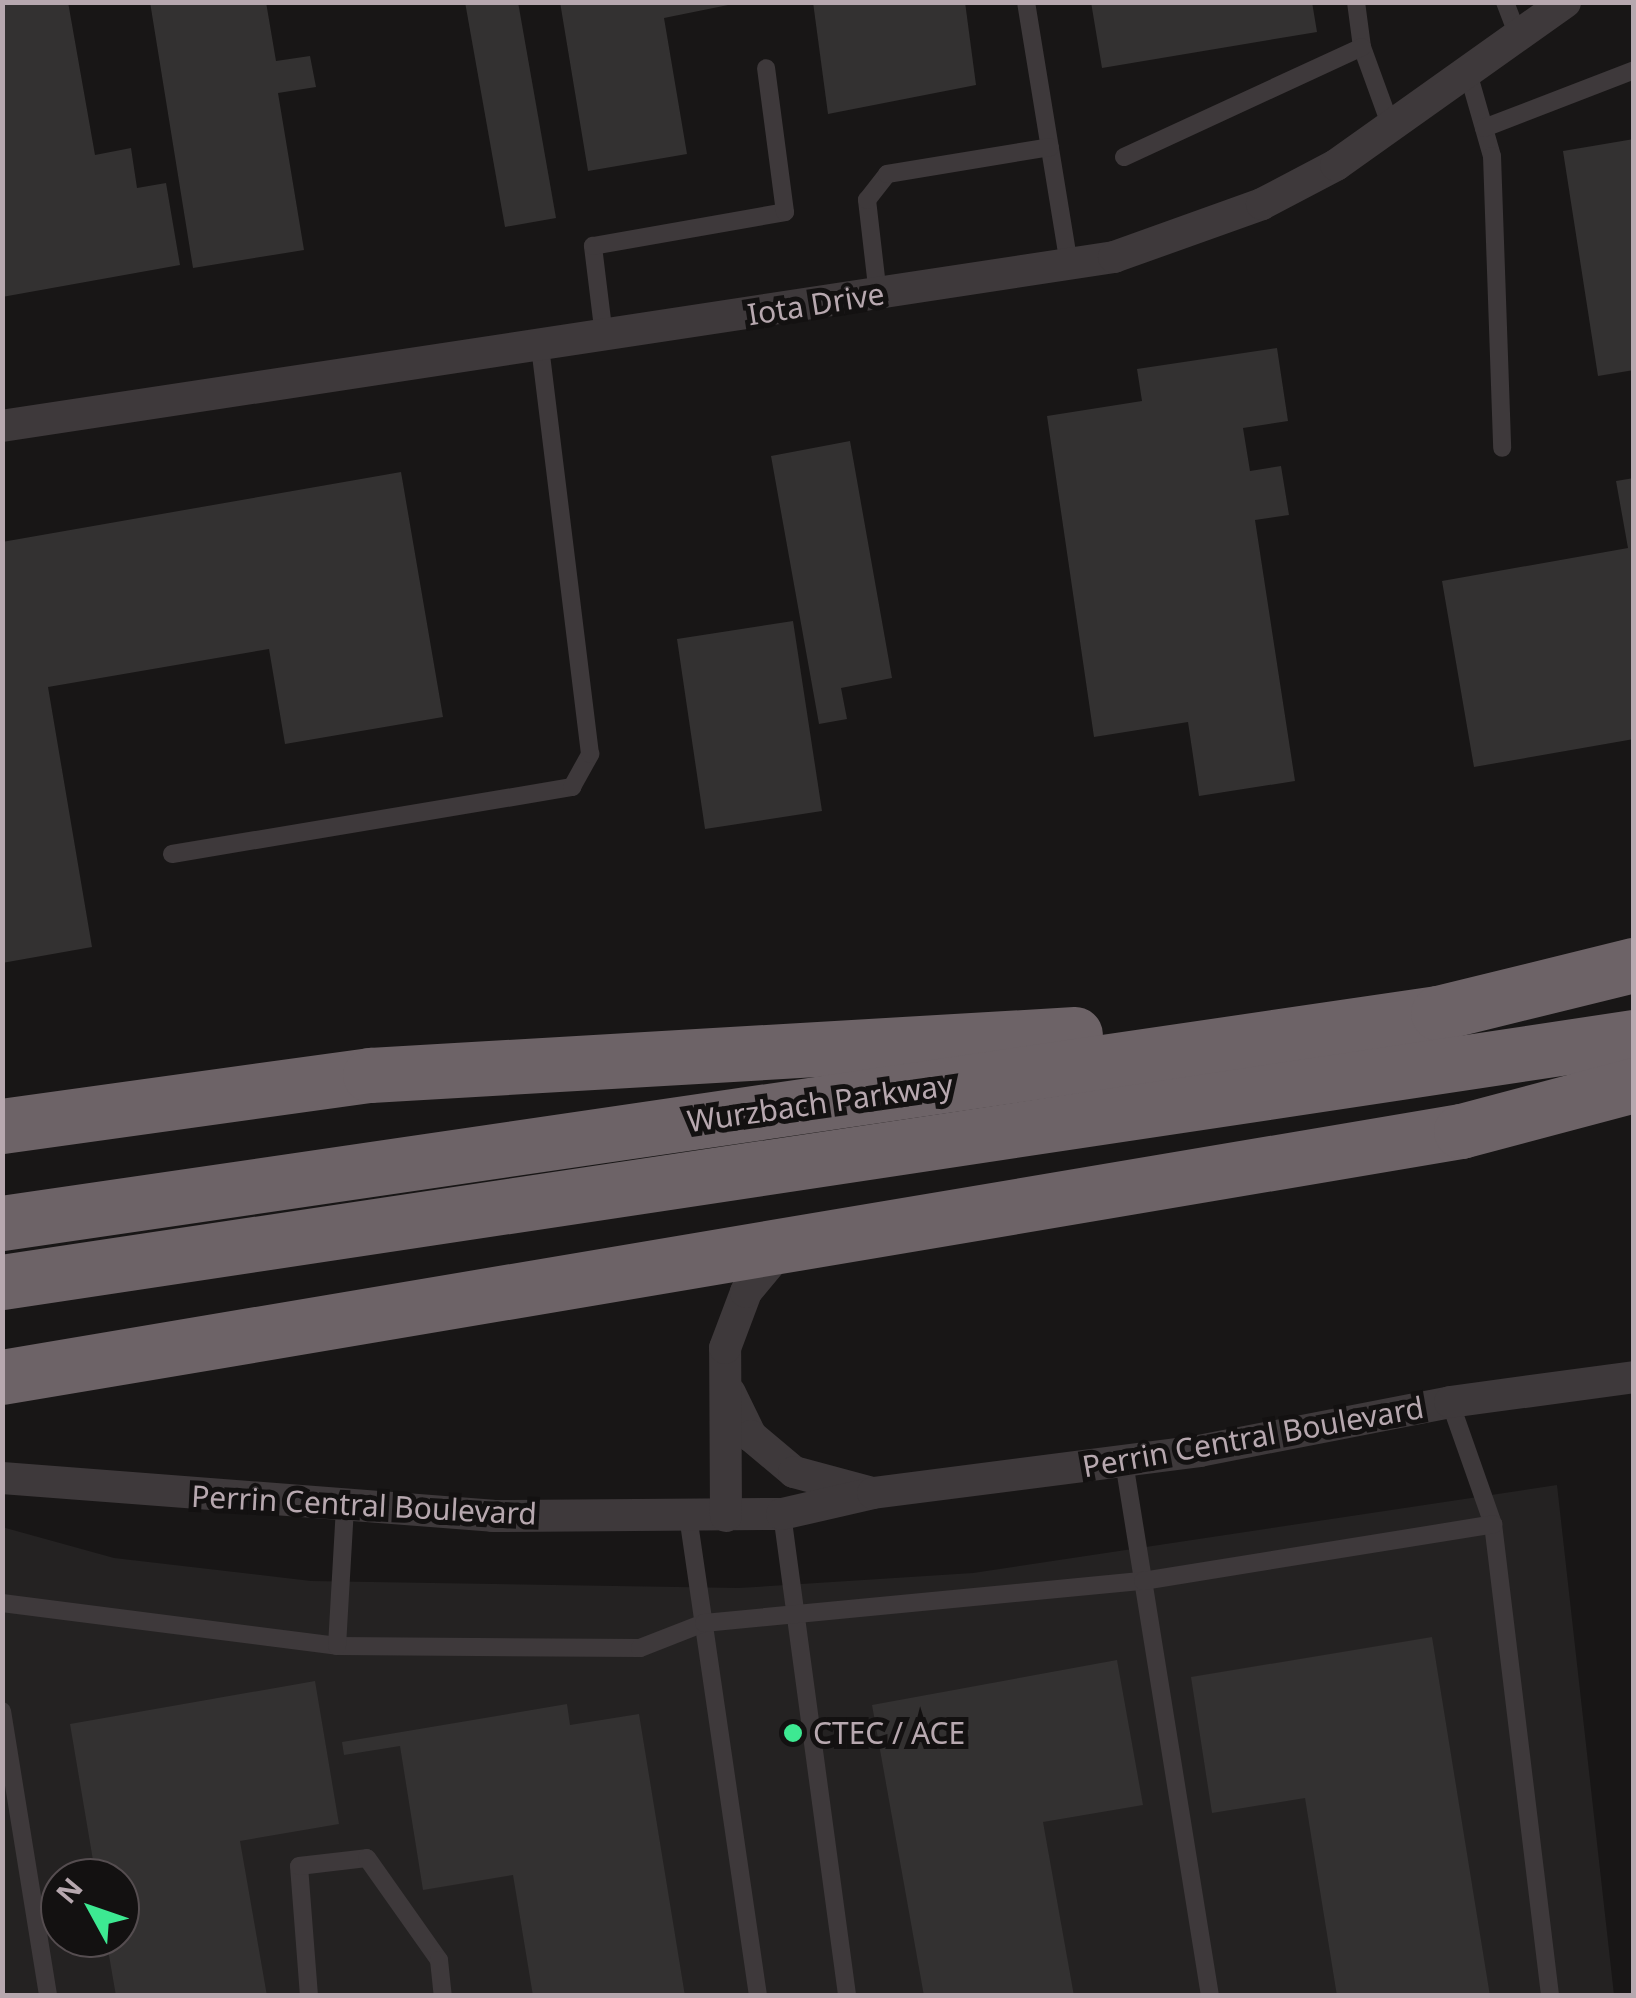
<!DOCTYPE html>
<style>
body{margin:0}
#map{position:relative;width:1636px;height:1998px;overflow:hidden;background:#181616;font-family:"Noto Sans",sans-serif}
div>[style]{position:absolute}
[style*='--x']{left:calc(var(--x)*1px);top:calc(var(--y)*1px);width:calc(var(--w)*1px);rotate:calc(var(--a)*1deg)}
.built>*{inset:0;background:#242222}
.building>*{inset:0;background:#333131}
.service>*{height:18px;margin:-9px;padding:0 9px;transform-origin:9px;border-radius:9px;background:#3e393b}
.minor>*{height:32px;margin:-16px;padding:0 16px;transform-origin:16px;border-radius:16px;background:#3e393b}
.motorway>*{height:55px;margin:-27.5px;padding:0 27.5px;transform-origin:27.5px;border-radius:27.5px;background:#6d6367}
.dots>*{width:28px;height:28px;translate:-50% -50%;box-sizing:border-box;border:5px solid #131111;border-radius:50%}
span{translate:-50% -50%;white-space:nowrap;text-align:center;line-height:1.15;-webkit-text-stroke:10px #131111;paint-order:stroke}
.street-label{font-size:30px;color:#b7a8af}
.poi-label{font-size:30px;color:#b7a8af}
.left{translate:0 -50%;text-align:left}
.frame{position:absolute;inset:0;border:5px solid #b7a8af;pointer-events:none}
.north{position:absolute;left:40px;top:1858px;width:100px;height:100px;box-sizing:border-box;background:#131111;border:2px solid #554d50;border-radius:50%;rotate:310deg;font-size:28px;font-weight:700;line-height:40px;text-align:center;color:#b7a8af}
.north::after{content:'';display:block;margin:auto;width:35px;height:45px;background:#3de992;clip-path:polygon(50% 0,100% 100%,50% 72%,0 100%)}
</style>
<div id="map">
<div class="built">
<i style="clip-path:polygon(evenodd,1557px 1485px,1614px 1995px,3px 1995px,2px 1527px,114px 1558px,311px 1581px,739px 1588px,973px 1573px,1557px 1485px,60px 1878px,120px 1878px,120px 1938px,60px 1938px,60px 1878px)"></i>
</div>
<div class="building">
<i style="clip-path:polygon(2px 2px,68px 2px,95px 155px,131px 148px,137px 188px,166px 183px,180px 265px,2px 297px)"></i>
<i style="clip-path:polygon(150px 2px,266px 2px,276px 61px,310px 56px,316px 87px,278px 93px,304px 250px,193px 268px)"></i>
<i style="clip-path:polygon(465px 2px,518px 2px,556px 218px,505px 227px)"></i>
<i style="clip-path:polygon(560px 2px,743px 2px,664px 18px,687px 154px,588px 171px)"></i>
<i style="clip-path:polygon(813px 2px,965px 2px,976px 85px,828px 114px)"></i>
<i style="clip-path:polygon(1091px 2px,1312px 2px,1317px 32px,1102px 68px)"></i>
<i style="clip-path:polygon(1634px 139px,1634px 370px,1598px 376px,1563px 151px)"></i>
<i style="clip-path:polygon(1277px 348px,1288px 421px,1243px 428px,1250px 471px,1281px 466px,1289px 515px,1255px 520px,1295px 781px,1199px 796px,1188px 722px,1094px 737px,1047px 416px,1142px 401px,1137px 369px)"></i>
<i style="clip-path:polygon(850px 441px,892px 678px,841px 688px,847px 719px,819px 724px,771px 456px)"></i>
<i style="clip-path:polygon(401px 472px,443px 717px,285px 744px,269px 649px,48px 687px,92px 947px,2px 963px,2px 542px)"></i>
<i style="clip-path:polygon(1634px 478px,1634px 739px,1474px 767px,1442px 581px,1628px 548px,1616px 481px)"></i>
<i style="clip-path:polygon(793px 621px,822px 811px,705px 829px,677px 639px)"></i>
<i style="clip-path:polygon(1432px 1637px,1490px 1996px,1337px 1996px,1305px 1798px,1212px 1813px,1191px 1677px)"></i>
<i style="clip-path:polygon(1117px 1660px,1143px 1805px,1043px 1822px,1074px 1996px,924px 1996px,872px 1705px)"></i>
<i style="clip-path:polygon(315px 1681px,339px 1824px,240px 1841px,267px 1996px,116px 1996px,106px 1938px,120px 1938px,120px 1878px,96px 1878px,70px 1724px)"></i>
<i style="clip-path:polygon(567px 1704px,570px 1725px,639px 1714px,685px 1996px,533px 1996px,513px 1875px,423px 1890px,400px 1746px,344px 1755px,342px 1742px)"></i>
</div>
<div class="service">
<i style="--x:1026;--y:2;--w:266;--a:80.7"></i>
<i style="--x:1356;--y:2;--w:45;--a:82.4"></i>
<i style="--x:1362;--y:47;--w:82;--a:70"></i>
<i style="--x:1505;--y:2;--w:34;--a:69"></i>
<i style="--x:1467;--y:69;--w:91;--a:74"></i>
<i style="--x:1492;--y:156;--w:292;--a:88"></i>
<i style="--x:1484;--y:128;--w:161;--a:-21.1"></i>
<i style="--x:1124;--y:157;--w:262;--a:-24.8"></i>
<i style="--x:878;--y:295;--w:96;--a:-96.6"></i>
<i style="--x:867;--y:200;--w:33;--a:-52"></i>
<i style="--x:887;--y:174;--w:165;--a:-9.4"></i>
<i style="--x:604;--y:336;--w:91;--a:-97"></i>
<i style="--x:593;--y:246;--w:195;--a:-10"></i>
<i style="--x:785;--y:212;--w:145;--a:-97.5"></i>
<i style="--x:172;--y:854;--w:406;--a:-9.5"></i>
<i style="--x:572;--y:787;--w:38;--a:-61"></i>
<i style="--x:590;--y:754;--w:412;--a:-97"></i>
<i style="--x:1450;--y:1402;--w:129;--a:70.6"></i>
<i style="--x:1493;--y:1524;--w:475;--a:83.1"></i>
<i style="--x:1124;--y:1462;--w:541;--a:80.85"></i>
<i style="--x:782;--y:1514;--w:486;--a:82.3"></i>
<i style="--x:688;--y:1516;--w:485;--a:81.7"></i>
<i style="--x:2;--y:1603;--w:338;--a:7.3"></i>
<i style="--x:337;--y:1646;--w:303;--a:0.4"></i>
<i style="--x:640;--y:1648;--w:69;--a:-21.3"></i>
<i style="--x:704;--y:1623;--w:441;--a:-5.5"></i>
<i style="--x:1143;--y:1581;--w:355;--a:-9.2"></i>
<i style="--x:337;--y:1646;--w:140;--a:-86.7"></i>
<i style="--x:2;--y:1711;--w:289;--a:80.8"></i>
<i style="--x:309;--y:1996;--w:130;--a:-94.4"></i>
<i style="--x:299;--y:1866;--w:68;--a:-6.7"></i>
<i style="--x:367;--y:1858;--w:125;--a:54.8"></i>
<i style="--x:439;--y:1960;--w:36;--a:84"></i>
</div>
<div class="minor">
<i style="--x:2;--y:426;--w:1125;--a:-8.64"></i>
<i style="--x:1114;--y:257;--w:157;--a:-19.7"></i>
<i style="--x:1262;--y:204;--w:84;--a:-27.8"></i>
<i style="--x:1336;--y:165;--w:281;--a:-35.4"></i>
<i style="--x:730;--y:1393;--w:48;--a:64"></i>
<i style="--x:751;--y:1436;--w:56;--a:39.9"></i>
<i style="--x:794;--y:1472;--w:77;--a:15.1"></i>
<i style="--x:2;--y:1478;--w:492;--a:4.4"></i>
<i style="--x:493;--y:1516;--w:289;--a:-0.4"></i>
<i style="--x:782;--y:1514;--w:93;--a:-13"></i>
<i style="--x:873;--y:1493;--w:329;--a:-7.3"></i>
<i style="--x:1199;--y:1451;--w:256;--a:-11"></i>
<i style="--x:1450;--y:1402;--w:186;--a:-7.7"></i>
<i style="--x:726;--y:1516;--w:168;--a:-90.3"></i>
<i style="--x:725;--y:1348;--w:60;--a:-69.4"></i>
<i style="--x:746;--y:1292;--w:61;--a:-50.3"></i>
</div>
<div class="motorway">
<i style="--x:2;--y:1126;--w:372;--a:-7.9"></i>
<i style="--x:370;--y:1075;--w:706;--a:-3.33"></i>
<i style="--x:2;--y:1223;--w:1451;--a:-8.32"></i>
<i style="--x:1438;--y:1013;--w:202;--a:-13.8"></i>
<i style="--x:2;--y:1282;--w:1650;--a:-8.54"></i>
<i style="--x:2;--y:1377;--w:1480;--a:-9.57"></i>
<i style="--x:1461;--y:1131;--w:179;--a:-14.9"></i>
</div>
<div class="dots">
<i style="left:793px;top:1733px;background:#3de992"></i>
</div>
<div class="street-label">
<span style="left:816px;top:304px;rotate:-9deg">Iota Drive</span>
<span style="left:820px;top:1103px;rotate:-8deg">Wurzbach Parkway</span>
<span style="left:1253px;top:1437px;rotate:-10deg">Perrin Central Boulevard</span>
<span style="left:364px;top:1505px;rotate:3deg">Perrin Central Boulevard</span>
</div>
<div class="poi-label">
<span class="left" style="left:813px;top:1733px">CTEC / ACE</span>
</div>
<div class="frame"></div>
<div class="north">N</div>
</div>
